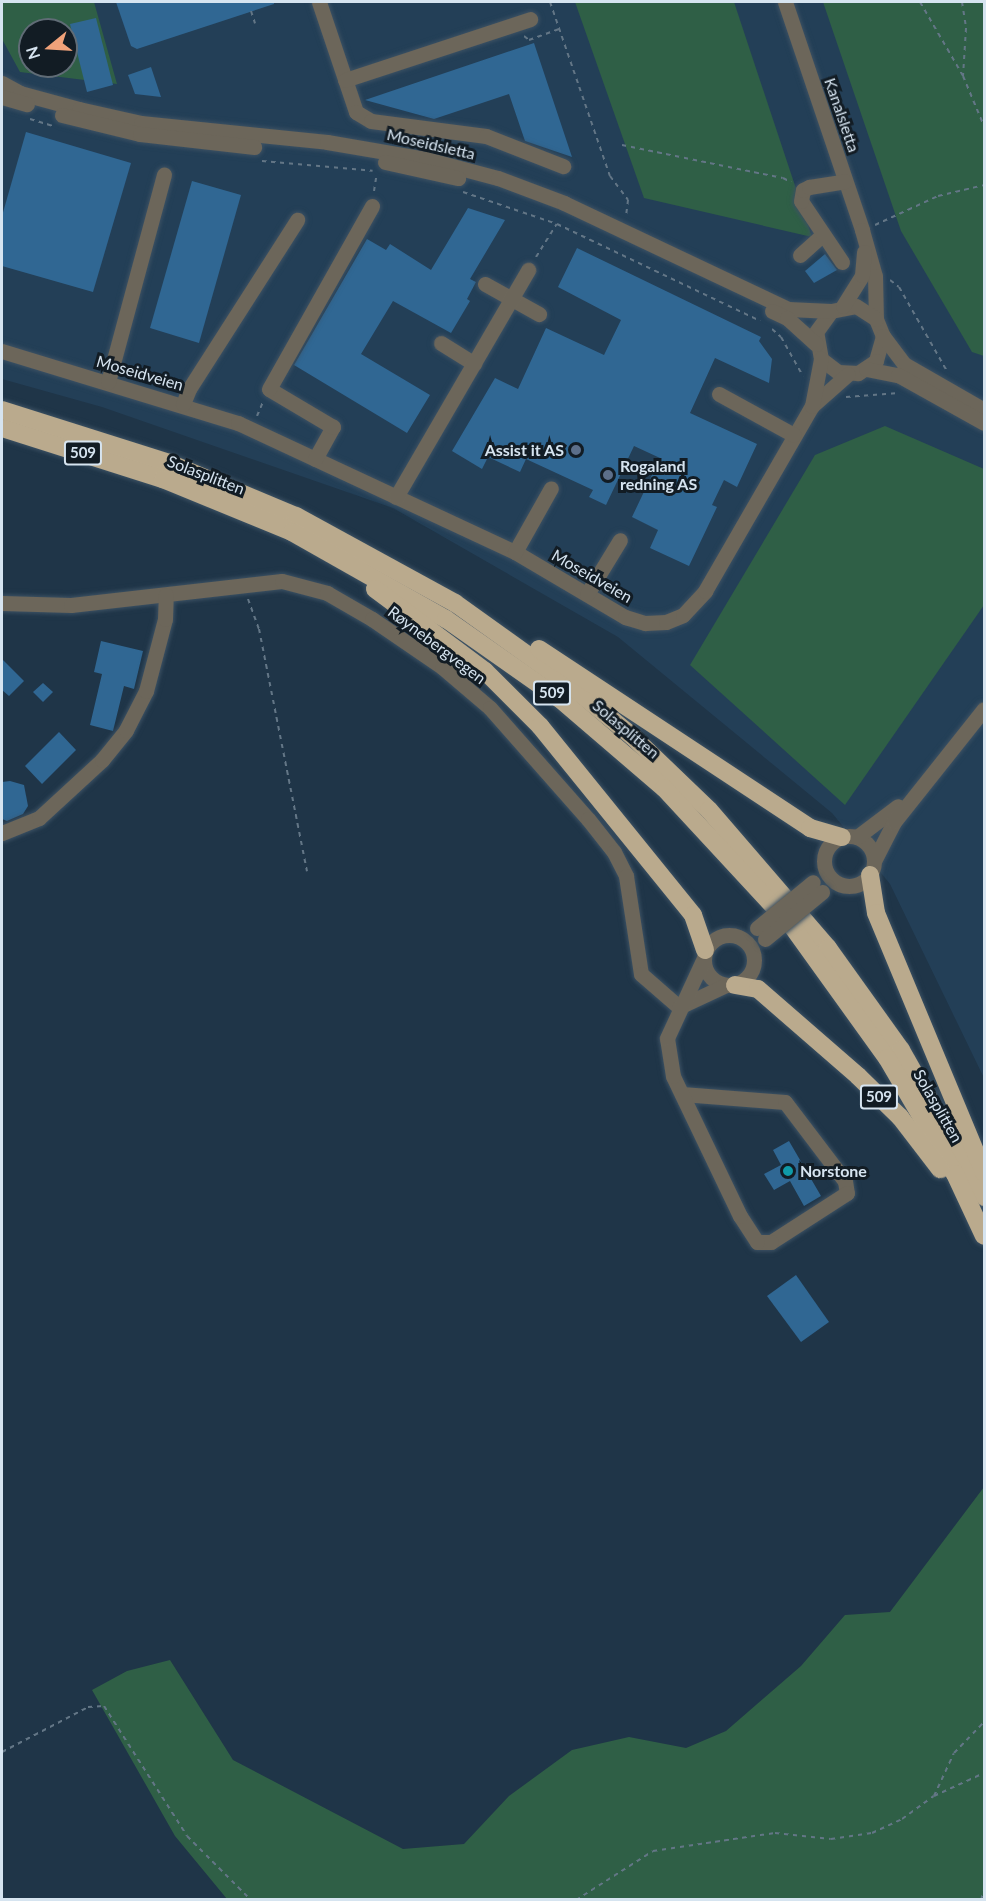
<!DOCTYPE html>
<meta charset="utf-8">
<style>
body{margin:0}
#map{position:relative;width:986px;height:1901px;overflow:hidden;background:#1f3548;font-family:Lato,sans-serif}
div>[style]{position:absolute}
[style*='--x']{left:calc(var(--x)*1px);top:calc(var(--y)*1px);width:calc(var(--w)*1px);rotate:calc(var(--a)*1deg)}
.built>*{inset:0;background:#233f57}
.green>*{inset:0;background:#2f5f46}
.building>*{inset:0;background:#306793}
.path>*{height:2px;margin-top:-1px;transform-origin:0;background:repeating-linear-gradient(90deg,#637686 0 4.5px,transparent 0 9px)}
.roads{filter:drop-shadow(0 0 2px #3c5163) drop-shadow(0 0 2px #3c5163)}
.minor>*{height:15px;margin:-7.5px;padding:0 7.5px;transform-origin:7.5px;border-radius:7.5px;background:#6c665a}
.minor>.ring{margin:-7.5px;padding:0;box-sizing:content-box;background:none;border:15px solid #6c665a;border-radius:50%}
.highway>*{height:18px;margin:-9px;padding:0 9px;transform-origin:9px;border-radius:9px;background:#baaa8d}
.bridges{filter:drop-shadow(0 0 2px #3c5163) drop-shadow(0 0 2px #3c5163)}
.minor-bridge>*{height:15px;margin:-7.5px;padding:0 7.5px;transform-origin:7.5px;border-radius:7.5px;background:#6c665a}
.dots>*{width:16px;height:16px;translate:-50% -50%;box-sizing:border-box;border:3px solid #121c24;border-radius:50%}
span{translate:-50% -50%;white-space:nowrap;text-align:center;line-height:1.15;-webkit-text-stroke:6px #121c24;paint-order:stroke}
.shield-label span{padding:2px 4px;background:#121c24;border:2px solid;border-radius:4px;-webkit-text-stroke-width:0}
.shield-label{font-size:15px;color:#d6e4f0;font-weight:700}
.street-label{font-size:16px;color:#d6e4f0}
.poi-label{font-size:16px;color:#d6e4f0;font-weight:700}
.right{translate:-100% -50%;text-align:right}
.left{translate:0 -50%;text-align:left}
.frame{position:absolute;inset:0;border:3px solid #d6e4f0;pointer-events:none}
.north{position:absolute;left:18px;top:18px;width:60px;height:60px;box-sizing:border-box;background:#121c24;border:2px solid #606c76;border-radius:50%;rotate:252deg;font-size:16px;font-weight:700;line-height:24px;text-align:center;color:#d6e4f0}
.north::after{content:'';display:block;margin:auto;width:21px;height:27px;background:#f0a27a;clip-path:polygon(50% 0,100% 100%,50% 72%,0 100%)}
</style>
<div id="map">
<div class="built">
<i style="clip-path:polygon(evenodd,2px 2px,984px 2px,984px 1078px,890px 884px,832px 813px,618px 637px,393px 508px,102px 407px,2px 379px,2px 2px,30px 30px,66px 30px,66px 66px,30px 66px,30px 30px)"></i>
</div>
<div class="green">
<i style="clip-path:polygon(evenodd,2px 2px,94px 2px,117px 84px,20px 72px,2px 39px,2px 2px,30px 30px,66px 30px,66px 66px,30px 66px,30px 30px)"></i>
<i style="clip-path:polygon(575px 2px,734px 2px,812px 237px,644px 198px)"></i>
<i style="clip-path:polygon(823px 2px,984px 2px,984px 356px,972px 352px,901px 231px)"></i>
<i style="clip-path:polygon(885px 426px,984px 469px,984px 605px,845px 805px,690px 665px,815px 455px)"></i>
<i style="clip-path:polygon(984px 1487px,984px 1899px,227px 1899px,175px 1836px,92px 1690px,127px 1671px,170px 1660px,233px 1760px,403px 1849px,464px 1844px,509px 1796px,572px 1750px,629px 1737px,686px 1748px,726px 1731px,801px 1666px,845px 1615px,890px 1612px)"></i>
</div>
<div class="building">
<i style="clip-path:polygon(116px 2px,274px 2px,274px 4px,137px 49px,131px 46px)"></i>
<i style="clip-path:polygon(96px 18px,113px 85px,87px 92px,70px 24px)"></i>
<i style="clip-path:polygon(534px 43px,572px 157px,525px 141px,509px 94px,434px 119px,365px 100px)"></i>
<i style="clip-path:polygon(151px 67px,161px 97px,135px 94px,128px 75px)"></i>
<i style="clip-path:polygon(26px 132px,131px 163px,93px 292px,2px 266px,2px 216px)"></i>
<i style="clip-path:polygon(192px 181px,241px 195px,199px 343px,150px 328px)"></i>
<i style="clip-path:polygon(468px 208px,505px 220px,470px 279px,476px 282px,467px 299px,470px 301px,451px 333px,393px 301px,361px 354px,430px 395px,407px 433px,294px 365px,367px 239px,386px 250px,390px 244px,431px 270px)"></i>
<i style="clip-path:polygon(577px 248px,761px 337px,759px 341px,772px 359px,769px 383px,715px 358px,690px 413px,757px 444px,737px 487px,724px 480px,712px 505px,717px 507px,689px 566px,650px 548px,658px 530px,632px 517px,660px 458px,634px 446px,606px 505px,589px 497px,593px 490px,526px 459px,520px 472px,488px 457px,482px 469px,452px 451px,495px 378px,518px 389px,546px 328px,604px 355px,621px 320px,558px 287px)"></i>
<i style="clip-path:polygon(825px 254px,837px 270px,814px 283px,805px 271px)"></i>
<i style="clip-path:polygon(101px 641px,143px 651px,134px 689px,124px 686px,113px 731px,90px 725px,102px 674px,94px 672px)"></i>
<i style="clip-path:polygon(2px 659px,24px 681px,9px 696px,2px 690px)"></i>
<i style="clip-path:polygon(43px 683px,53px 692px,43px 702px,33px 692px)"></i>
<i style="clip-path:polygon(59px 732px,76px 750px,42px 784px,25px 766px)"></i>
<i style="clip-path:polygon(10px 781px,24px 785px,28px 806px,23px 814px,7px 821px,2px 819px,2px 782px)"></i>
<i style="clip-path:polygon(789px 1141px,821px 1196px,804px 1206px,790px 1181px,774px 1190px,764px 1174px,781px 1165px,773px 1150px)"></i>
<i style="clip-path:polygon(796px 1275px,829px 1322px,801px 1342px,767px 1296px)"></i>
</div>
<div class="path">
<i style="--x:550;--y:2;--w:184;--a:71"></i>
<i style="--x:610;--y:176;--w:30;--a:53"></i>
<i style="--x:628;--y:200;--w:17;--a:97"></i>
<i style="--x:920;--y:2;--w:86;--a:59.8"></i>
<i style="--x:963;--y:76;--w:54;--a:67.2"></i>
<i style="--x:962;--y:2;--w:26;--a:81"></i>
<i style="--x:966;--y:28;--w:48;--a:93.6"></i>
<i style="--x:251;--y:11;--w:13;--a:72"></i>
<i style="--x:524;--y:36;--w:6;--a:39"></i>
<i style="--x:529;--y:40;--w:32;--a:-20"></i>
<i style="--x:30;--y:119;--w:24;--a:17"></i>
<i style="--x:622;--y:145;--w:164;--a:11.6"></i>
<i style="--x:783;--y:178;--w:9;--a:27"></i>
<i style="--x:262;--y:161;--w:111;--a:5.1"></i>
<i style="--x:374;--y:191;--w:18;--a:-81"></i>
<i style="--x:463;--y:192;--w:99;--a:18.8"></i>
<i style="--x:557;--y:224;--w:225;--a:25.5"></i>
<i style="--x:875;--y:225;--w:69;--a:-24.7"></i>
<i style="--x:938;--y:196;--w:47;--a:-13.4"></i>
<i style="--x:536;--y:257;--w:39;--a:-58"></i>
<i style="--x:890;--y:280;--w:11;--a:38"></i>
<i style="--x:899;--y:287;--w:97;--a:60.3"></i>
<i style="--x:772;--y:329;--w:12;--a:42"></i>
<i style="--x:781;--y:337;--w:45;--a:60.6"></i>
<i style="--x:846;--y:397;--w:53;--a:-4.3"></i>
<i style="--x:257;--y:416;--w:15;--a:-67"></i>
<i style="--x:248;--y:599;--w:32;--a:70"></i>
<i style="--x:259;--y:629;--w:247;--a:78.8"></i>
<i style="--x:2;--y:1752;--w:97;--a:-27.6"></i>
<i style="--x:88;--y:1707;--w:16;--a:-4"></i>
<i style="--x:104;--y:1706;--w:154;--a:57.4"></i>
<i style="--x:187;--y:1836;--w:91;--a:45"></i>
<i style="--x:934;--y:1796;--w:47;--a:-65.1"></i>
<i style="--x:954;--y:1753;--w:43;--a:-45.9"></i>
<i style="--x:576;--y:1900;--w:91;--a:-32.5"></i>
<i style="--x:653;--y:1851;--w:123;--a:-8.4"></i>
<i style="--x:775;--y:1833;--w:56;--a:6.1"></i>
<i style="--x:831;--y:1839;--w:41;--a:-8.3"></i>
<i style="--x:872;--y:1833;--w:33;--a:-25"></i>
<i style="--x:902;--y:1819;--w:39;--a:-36"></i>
<i style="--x:934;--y:1796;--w:55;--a:-24.7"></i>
<i style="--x:981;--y:1900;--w:10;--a:-73"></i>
</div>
<div class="roads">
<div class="minor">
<i style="--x:319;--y:2;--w:116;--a:71.4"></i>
<i style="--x:356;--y:112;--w:17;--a:31"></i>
<i style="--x:371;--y:121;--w:116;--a:7.4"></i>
<i style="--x:486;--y:136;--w:83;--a:21.3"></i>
<i style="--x:785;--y:2;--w:241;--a:71.3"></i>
<i style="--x:862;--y:230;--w:48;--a:74.2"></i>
<i style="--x:875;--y:276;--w:43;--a:88.7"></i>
<i style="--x:876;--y:319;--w:18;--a:68"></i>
<i style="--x:883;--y:336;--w:26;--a:106"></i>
<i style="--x:876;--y:361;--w:22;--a:146"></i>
<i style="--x:858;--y:373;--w:20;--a:-177"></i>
<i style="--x:838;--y:372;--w:21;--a:-143"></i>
<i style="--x:821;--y:359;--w:27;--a:-100"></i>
<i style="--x:816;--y:332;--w:26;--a:-54"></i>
<i style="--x:831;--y:311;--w:25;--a:-11"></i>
<i style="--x:856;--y:306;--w:24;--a:33"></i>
<i style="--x:345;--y:80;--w:195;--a:-18.2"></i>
<i style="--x:2;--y:83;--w:21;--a:29"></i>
<i style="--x:20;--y:93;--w:61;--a:15.2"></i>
<i style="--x:79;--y:109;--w:64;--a:12.7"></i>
<i style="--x:141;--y:123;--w:187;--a:5.8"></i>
<i style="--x:327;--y:142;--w:100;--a:9.7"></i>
<i style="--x:426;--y:159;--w:74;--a:14.8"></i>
<i style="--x:498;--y:178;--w:71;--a:20.7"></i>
<i style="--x:564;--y:203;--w:248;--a:25.3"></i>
<i style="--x:788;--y:309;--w:43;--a:2.7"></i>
<i style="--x:2;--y:97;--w:26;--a:16"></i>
<i style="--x:62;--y:115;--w:80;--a:13.7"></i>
<i style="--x:140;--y:134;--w:115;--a:6.5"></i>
<i style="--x:385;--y:162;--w:75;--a:12.4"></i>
<i style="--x:800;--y:255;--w:28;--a:-42"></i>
<i style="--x:842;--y:262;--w:73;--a:-123.9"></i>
<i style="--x:801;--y:201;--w:11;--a:-80"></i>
<i style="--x:803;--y:190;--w:7;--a:-27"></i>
<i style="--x:809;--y:187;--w:36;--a:-9"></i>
<i style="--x:485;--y:284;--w:62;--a:29.1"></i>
<i style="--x:843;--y:306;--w:36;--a:-58"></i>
<i style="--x:862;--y:275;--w:23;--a:-85"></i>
<i style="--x:772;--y:311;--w:17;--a:25"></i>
<i style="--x:787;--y:318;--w:39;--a:42"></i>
<i style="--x:883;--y:336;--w:35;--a:53"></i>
<i style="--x:904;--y:364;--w:92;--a:29.9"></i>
<i style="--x:441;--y:343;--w:39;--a:32"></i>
<i style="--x:2;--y:351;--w:247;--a:17"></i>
<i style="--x:238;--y:423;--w:306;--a:25"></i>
<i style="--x:515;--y:552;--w:128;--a:30.6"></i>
<i style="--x:625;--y:617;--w:21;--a:17"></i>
<i style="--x:645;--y:623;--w:21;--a:-3"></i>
<i style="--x:666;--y:622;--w:18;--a:-22"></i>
<i style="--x:683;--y:615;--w:33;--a:-47"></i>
<i style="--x:705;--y:591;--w:214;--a:-60"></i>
<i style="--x:812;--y:406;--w:48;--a:-41.6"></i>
<i style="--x:866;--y:369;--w:33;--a:11"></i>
<i style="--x:898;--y:375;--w:98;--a:29.2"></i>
<i style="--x:108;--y:382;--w:215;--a:-74.9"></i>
<i style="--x:719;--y:394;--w:85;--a:28.7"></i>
<i style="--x:183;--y:404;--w:16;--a:-68"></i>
<i style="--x:189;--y:389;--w:201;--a:-57.4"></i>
<i style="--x:812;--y:406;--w:48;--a:-79.2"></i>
<i style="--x:315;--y:459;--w:37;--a:-61"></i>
<i style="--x:333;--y:427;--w:74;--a:-149.3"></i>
<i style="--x:269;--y:389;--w:210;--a:-60.6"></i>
<i style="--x:396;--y:497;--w:263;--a:-59.8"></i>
<i style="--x:515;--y:552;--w:73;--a:-60.6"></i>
<i style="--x:587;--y:594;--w:63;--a:-58.6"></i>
<i style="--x:2;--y:603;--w:69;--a:1.7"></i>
<i style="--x:71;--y:605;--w:212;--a:-6.5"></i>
<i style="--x:282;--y:581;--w:47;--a:14.9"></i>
<i style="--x:327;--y:593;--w:52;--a:30"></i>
<i style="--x:372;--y:619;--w:85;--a:34.4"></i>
<i style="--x:442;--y:667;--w:63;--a:40.5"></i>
<i style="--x:490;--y:708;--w:148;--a:48.6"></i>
<i style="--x:588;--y:819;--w:42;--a:51.8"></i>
<i style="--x:614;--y:852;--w:27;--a:63"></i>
<i style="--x:626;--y:876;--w:99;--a:81.3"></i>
<i style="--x:641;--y:974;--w:50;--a:41"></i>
<i style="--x:2;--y:833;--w:40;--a:-22"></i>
<i style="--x:39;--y:818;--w:86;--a:-42.6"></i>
<i style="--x:102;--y:760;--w:38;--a:-51"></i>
<i style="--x:126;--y:730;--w:44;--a:-62.9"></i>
<i style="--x:146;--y:691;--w:74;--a:-75.2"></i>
<i style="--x:165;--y:619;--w:24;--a:-88"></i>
<i class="ring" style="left:824px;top:836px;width:35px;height:35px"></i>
<i style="--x:857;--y:837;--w:51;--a:-37.1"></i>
<i style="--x:874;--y:861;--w:44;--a:-62.9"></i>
<i style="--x:894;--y:822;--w:144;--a:-51.5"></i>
<i class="ring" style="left:704px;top:935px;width:35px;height:35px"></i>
<i style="--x:679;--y:1007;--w:52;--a:-25.1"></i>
<i style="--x:682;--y:1094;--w:103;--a:4.4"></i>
<i style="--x:785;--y:1102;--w:99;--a:52.8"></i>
<i style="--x:845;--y:1181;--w:12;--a:81"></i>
<i style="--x:847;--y:1193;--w:90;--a:147.2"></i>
<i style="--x:771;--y:1242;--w:14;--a:180"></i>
<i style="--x:757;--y:1242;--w:31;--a:-123"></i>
<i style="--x:740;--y:1216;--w:155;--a:-115.6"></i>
<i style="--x:673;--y:1076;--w:38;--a:-99"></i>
<i style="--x:667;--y:1038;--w:86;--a:-65.2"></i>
</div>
<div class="highway">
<i style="--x:2;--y:410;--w:175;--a:17.6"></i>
<i style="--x:169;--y:463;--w:138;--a:22.7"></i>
<i style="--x:296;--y:516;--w:181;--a:28.7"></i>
<i style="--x:455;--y:603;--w:143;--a:35.6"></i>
<i style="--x:571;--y:686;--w:80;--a:39.4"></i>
<i style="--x:633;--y:737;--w:105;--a:43.8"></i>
<i style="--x:709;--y:810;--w:182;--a:49.2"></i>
<i style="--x:828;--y:948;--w:125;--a:54.4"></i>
<i style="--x:901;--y:1050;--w:169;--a:60.5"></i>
<i style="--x:2;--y:428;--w:169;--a:17.6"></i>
<i style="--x:163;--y:479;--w:139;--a:22.3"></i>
<i style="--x:292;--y:532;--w:177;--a:29.5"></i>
<i style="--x:446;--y:619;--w:139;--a:35.1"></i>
<i style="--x:560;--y:699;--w:137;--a:40.6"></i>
<i style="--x:664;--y:788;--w:188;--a:47.2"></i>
<i style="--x:792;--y:926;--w:163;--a:54.3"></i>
<i style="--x:887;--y:1058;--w:134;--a:59.6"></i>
<i style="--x:955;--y:1174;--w:68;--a:64.9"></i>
<i style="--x:375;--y:589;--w:137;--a:36.7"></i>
<i style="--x:485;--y:671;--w:78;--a:45"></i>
<i style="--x:540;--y:726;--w:243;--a:51"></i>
<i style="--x:693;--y:915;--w:37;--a:71"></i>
<i style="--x:539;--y:649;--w:325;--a:33.4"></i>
<i style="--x:810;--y:828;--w:33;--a:16"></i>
<i style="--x:870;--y:875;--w:38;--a:81"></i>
<i style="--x:876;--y:913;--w:281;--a:67.4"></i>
<i style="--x:735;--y:985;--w:23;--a:10"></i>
<i style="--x:758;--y:989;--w:133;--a:41"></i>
<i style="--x:858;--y:1076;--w:59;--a:44.3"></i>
<i style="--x:900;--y:1117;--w:66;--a:52.4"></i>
</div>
</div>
<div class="bridges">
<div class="minor-bridge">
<i style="--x:757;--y:928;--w:72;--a:-39.4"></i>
<i style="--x:765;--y:939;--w:74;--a:-39.5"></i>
</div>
</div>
<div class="dots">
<i style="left:576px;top:450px;background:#5c6f8a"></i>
<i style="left:608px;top:475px;background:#5c6f8a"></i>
<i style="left:788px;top:1171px;background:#0f9aa8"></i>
</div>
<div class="shield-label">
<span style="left:83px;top:453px">509</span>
<span style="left:552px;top:693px">509</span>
<span style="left:879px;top:1097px">509</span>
</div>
<div class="street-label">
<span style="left:842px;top:115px;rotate:71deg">Kanalsletta</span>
<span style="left:431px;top:144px;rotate:13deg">Moseidsletta</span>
<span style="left:140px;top:373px;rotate:16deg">Moseidveien</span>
<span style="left:206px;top:475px;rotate:21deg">Solasplitten</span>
<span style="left:592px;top:576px;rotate:30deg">Moseidveien</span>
<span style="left:437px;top:645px;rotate:37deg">Røynebergvegen</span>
<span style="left:626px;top:729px;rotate:40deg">Solasplitten</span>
<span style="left:938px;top:1106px;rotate:60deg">Solasplitten</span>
</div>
<div class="poi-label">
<span class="right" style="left:564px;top:450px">Assist it AS</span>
<span class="left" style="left:620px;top:475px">Rogaland<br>redning AS</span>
<span class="left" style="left:800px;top:1171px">Norstone</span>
</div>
<div class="frame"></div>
<div class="north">N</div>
</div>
